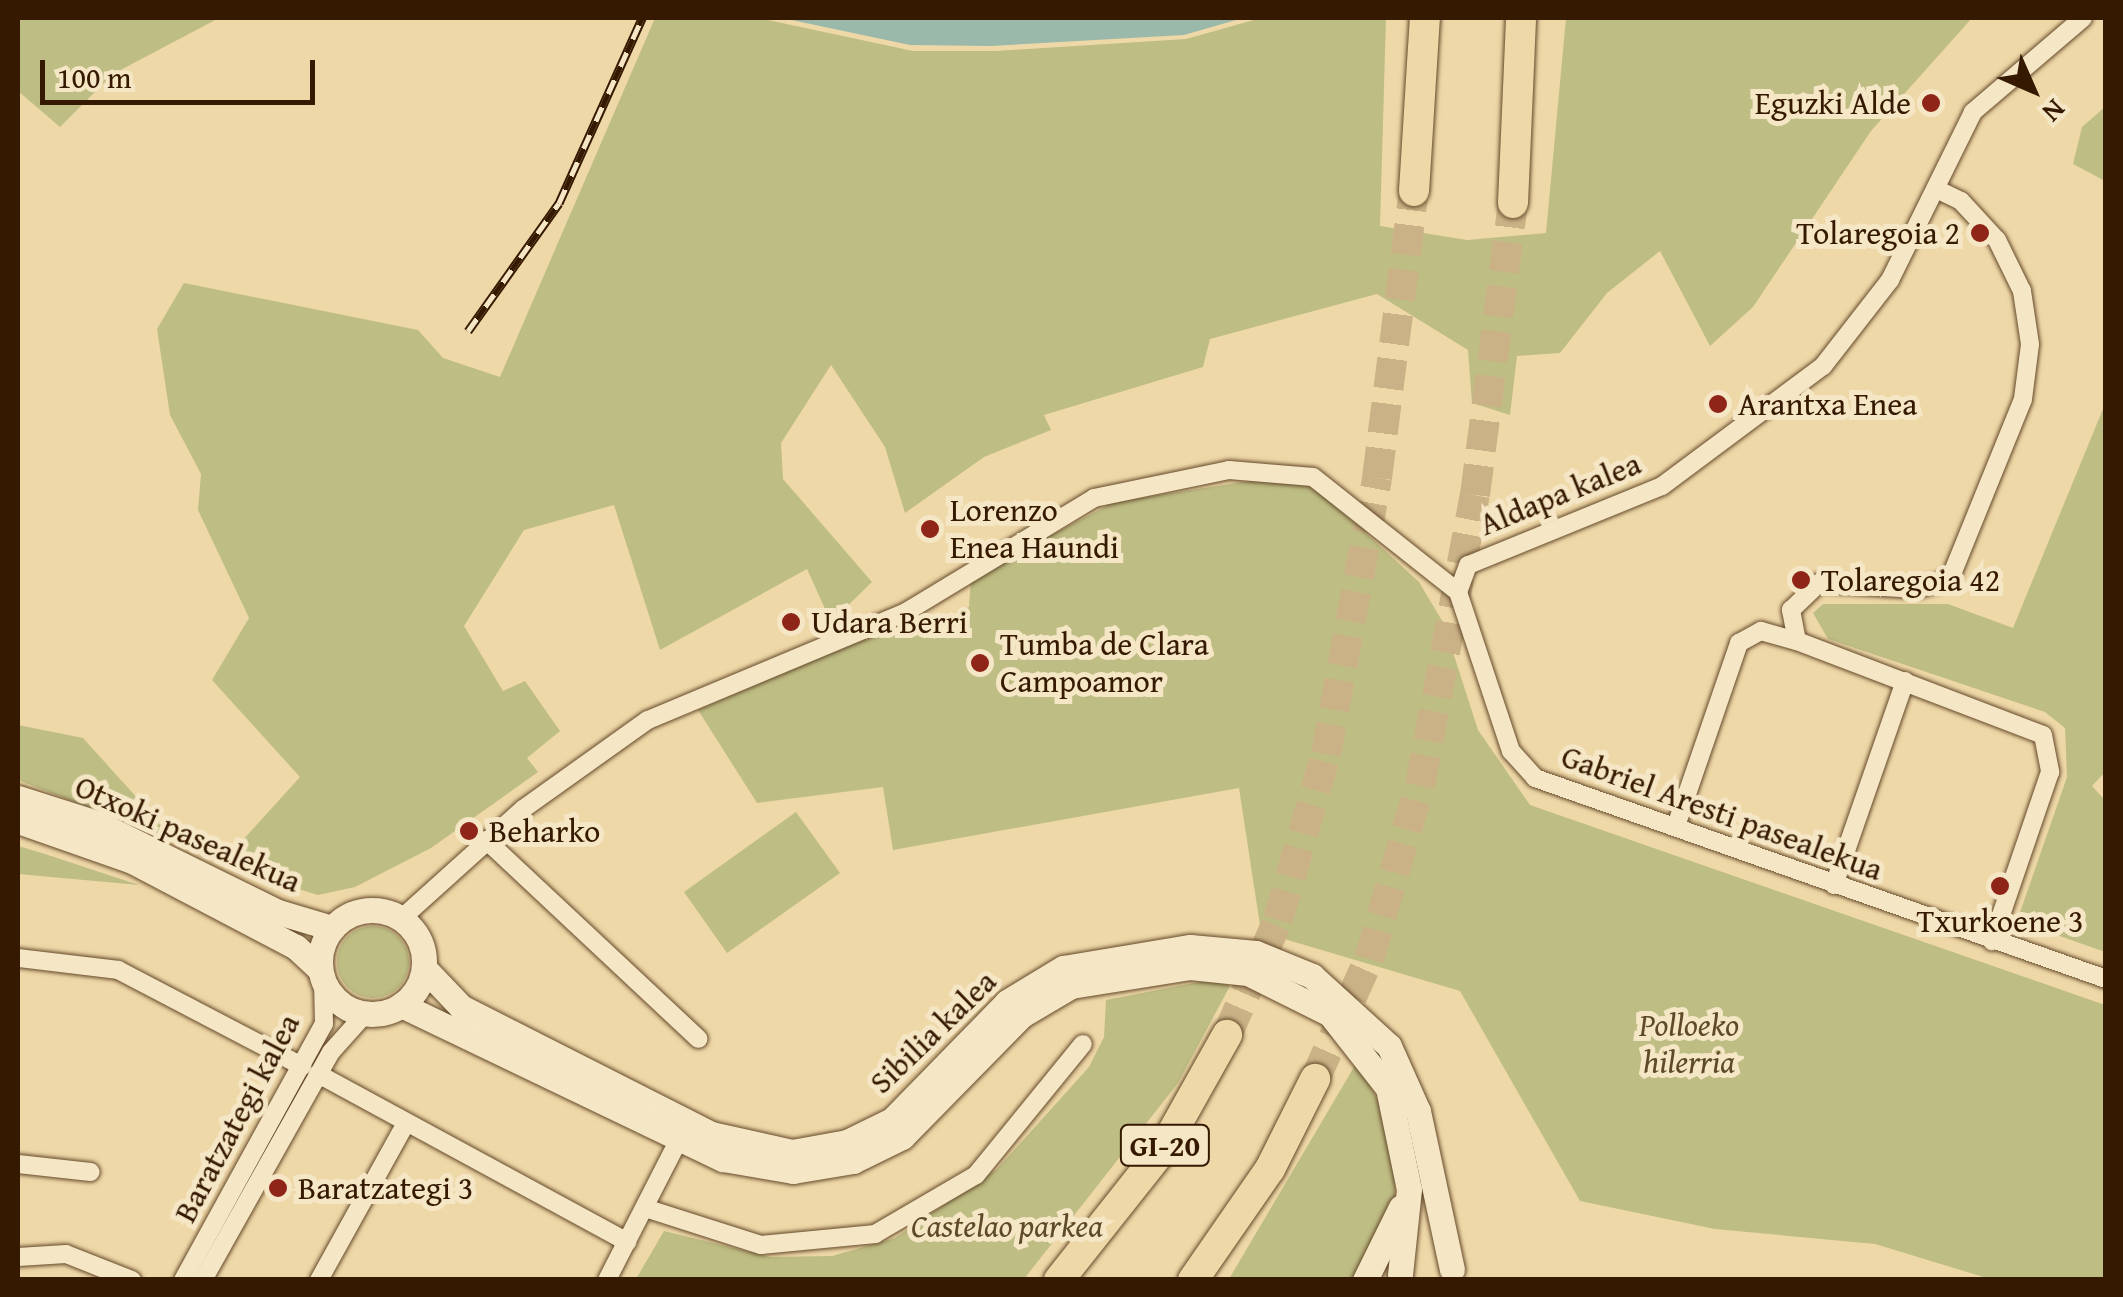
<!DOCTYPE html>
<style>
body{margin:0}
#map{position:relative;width:2123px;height:1297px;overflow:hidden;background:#efd8a8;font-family:"Gentium Book Plus",serif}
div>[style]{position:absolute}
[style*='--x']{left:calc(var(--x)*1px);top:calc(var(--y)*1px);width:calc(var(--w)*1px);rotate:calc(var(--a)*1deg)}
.green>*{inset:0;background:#bebd84}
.round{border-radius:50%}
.water>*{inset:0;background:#9ab9aa}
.highway-tunnel>*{height:30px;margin-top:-15px;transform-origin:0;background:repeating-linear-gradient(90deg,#cab286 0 30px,transparent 0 45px)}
.roads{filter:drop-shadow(0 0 2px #64492a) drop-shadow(0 0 2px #64492a)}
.street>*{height:18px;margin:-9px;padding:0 9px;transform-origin:9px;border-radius:9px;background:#f5e6c6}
.secondary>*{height:25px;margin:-12.5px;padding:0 12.5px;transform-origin:12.5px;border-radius:12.5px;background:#f5e6c6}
.secondary>.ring{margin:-12.5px;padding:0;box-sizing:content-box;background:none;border:25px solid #f5e6c6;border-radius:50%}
.highway>*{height:30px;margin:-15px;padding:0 15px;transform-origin:15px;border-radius:15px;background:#efd8a8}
.rail>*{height:9px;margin-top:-4.5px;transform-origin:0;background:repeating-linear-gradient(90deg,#f5e6c6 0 15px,#351900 0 30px);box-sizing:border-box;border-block:2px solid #351900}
.dots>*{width:28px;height:28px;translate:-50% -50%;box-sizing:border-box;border:5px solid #f5e6c6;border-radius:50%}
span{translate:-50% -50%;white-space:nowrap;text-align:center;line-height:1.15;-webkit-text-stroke:10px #f5e6c6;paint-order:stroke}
.shield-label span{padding:2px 8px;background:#f5e6c6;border:2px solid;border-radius:8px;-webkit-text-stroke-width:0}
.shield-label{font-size:30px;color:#351900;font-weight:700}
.poi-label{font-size:32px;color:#351900}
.right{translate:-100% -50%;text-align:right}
.left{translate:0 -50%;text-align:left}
.street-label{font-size:32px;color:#351900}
.park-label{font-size:32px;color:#5e4a28;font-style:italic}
.frame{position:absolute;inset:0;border:20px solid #351900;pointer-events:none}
.north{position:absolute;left:1983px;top:40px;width:100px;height:100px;-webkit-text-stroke:8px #f5e6c6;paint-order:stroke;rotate:135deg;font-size:28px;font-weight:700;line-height:40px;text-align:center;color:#351900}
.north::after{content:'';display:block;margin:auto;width:35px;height:45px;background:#351900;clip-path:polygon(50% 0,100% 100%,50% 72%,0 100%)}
.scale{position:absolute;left:40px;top:60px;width:275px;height:45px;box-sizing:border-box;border:5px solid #351900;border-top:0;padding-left:12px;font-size:30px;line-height:35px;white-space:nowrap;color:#351900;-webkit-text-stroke:8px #f5e6c6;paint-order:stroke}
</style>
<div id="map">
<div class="green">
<i style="clip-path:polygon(18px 18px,219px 18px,113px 74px,60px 127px,18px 91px)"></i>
<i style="clip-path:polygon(655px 18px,759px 18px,913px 51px,996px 51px,1186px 39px,1261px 18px,1386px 18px,1380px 226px,1467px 240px,1546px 233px,1566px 18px,1972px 18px,1871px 131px,1753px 307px,1710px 346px,1660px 251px,1607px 293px,1560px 353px,1517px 356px,1510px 415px,1472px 403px,1468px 350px,1377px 294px,1210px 339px,1203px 367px,1044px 415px,1051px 430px,984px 457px,905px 513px,885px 447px,831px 365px,781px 443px,783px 479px,872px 582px,831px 622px,807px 569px,660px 650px,614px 505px,524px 530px,464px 626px,503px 691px,525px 681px,560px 731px,527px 758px,538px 772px,431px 848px,355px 887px,318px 895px,288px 886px,231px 853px,300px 777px,212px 680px,249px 618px,198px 510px,201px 474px,170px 415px,157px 329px,184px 283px,418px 330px,443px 358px,500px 377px)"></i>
<i style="clip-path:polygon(2105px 107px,2105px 181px,2073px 164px,2082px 127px)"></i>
<i style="clip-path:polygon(2105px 404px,2106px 771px,2092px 786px,2105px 800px,2105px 952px,2017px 921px,2067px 777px,2065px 728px,2045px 712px,1828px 639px,1813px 613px,1823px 604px,1948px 604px,2013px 628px)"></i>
<i style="clip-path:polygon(1275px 477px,1319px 490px,1419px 582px,1444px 624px,1478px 730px,1530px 805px,2105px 1005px,2105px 1279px,1990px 1279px,1875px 1244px,1715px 1229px,1580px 1201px,1460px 991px,1261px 932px,1239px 788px,893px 850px,883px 787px,757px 803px,698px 710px,908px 619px,916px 631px,969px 607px,971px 578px,1114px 502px)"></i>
<i style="clip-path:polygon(18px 725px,83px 738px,177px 842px,18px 780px)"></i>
<i style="clip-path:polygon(796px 812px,840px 873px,727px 953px,684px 892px)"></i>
<i style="clip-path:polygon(18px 846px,42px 853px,139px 885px,18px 874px)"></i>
<i class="round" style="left:337px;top:926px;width:72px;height:72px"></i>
<i style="clip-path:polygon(1209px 980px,1230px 986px,1178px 1083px,1024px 1279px,636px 1279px,664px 1231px,770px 1257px,832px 1256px,895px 1238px,997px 1169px,1089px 1067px,1104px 1037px,1106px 1000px)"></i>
<i style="clip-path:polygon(1357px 1062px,1389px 1121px,1395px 1182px,1394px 1210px,1359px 1279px,1229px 1279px)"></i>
</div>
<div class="water">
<i style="clip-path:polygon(782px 18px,1243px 18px,1184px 35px,991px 46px,910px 45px)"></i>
</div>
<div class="highway-tunnel">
<i style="--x:1227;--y:1035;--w:126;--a:-66.1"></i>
<i style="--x:1278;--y:920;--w:173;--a:-73.9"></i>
<i style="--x:1326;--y:754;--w:281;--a:-79.5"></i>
<i style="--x:1377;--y:478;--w:289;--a:-82.7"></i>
<i style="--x:1315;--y:1079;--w:132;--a:-65.8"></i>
<i style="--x:1369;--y:959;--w:181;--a:-73.7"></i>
<i style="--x:1420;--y:785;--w:295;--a:-79.3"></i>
<i style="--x:1475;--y:495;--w:294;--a:-82.6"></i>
</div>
<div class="roads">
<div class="street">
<i style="--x:2083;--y:18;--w:145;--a:139.5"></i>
<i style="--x:1973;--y:112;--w:187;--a:116.3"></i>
<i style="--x:1890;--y:280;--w:109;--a:127.9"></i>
<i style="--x:1823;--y:366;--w:201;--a:143.3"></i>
<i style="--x:1662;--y:486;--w:209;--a:157.8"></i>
<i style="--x:1468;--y:565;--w:29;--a:110"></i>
<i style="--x:1458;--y:592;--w:168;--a:71.6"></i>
<i style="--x:1511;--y:751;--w:36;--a:48"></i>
<i style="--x:1535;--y:778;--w:605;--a:19.39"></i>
<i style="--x:1797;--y:641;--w:32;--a:-101"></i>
<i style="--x:1791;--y:610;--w:39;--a:-44"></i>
<i style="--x:1819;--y:583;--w:98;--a:3.5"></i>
<i style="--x:1917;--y:589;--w:34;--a:-17"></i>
<i style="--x:1950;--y:579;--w:194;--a:-67.9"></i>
<i style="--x:2023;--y:399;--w:55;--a:-82.7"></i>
<i style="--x:2030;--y:344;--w:54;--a:-98.6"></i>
<i style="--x:2022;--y:291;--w:57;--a:-116.1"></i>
<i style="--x:1997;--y:240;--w:53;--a:-132.7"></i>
<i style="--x:1961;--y:201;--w:28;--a:-154"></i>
<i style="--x:1676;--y:826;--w:194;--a:-71"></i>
<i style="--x:1739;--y:643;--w:25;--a:-29"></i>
<i style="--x:1761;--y:631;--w:37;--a:16"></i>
<i style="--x:1797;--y:641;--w:263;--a:20.9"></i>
<i style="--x:2043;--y:735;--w:38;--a:79"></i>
<i style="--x:2050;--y:772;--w:179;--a:108.9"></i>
<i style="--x:486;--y:840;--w:291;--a:43.1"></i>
<i style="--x:1834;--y:885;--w:216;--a:-70.8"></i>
<i style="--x:402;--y:918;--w:163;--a:-42"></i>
<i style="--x:523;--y:809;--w:153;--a:-35.5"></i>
<i style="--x:648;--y:720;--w:280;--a:-22.7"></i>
<i style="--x:906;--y:612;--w:220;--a:-31.2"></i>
<i style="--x:1094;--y:498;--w:138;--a:-11.7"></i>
<i style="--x:1229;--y:470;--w:84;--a:4.8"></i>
<i style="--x:1313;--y:477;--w:185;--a:38.4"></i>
<i style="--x:18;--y:958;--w:101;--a:6.8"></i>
<i style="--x:118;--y:970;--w:208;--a:27.6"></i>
<i style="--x:318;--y:1074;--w:352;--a:28.5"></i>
<i style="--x:18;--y:1164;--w:73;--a:6.3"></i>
<i style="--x:645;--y:1208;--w:122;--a:17.7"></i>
<i style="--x:761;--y:1245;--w:115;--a:-5.5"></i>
<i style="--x:875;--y:1234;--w:117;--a:-30.3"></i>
<i style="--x:976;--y:1175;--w:169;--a:-50.8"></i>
<i style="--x:18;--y:1257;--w:48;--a:-3.6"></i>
<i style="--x:66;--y:1254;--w:71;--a:21.5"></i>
<i style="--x:183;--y:1280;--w:292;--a:-61.2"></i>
<i style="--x:324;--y:1024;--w:44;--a:-91.3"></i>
<i style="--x:203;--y:1280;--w:261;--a:-60.7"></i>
<i style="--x:331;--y:1052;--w:51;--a:-48.2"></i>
<i style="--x:319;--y:1280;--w:179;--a:-61"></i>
<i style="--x:607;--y:1280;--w:158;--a:-62.9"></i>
</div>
<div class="secondary">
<i style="--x:18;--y:798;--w:83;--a:17.6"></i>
<i style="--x:97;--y:823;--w:202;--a:26.2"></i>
<i style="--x:278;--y:912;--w:56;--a:16.5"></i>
<i style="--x:18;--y:821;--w:121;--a:19.3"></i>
<i style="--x:132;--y:861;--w:185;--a:27.7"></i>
<i style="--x:296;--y:947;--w:33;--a:43"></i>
<i class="ring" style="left:320px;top:910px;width:79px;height:79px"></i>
<i style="--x:424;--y:968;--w:54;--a:46.5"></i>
<i style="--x:461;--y:1007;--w:280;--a:26.9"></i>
<i style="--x:711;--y:1134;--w:83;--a:12.5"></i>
<i style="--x:792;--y:1152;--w:56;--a:-10.3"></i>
<i style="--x:847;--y:1142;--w:50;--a:-26.1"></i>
<i style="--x:892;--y:1120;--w:165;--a:-45.7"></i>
<i style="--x:1007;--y:1002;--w:66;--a:-31.3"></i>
<i style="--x:1063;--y:968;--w:129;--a:-9.4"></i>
<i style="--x:1190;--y:947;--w:66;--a:5.2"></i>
<i style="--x:1256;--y:953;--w:61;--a:22.3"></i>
<i style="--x:1312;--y:976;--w:104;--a:42.3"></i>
<i style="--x:1389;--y:1046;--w:71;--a:66"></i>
<i style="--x:1418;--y:1111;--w:162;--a:77.9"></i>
<i style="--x:401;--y:1005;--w:357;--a:25.6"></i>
<i style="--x:723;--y:1159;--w:71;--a:9.7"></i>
<i style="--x:793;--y:1171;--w:61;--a:-9.5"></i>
<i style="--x:853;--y:1161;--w:55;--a:-26.1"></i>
<i style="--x:902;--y:1137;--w:171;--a:-45.5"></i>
<i style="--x:1022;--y:1015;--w:57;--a:-30.6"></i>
<i style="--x:1071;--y:986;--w:121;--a:-9.1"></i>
<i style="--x:1190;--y:967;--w:58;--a:5.9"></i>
<i style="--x:1248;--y:973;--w:92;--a:26.6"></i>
<i style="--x:1330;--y:1014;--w:94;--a:51.9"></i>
<i style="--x:1388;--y:1088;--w:103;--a:78.3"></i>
<i style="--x:1409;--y:1189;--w:86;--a:96"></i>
<i style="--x:1365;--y:1280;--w:81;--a:-63.7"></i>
</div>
<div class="highway">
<i style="--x:1414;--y:191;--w:173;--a:-86.4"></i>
<i style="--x:1513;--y:203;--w:185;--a:-87.5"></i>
<i style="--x:1059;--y:1280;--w:167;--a:-51.6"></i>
<i style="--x:1163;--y:1149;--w:131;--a:-60.7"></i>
<i style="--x:1193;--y:1280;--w:135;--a:-55.3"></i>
<i style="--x:1270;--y:1169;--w:101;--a:-63.4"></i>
</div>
</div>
<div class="rail">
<i style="--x:468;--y:331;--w:157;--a:-54.6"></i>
<i style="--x:559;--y:203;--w:203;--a:-65.8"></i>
</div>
<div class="dots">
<i style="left:1931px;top:103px;background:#8f2418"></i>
<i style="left:1980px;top:233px;background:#8f2418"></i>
<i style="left:1718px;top:404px;background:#8f2418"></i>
<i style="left:930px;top:529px;background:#8f2418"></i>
<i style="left:1801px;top:580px;background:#8f2418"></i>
<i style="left:791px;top:622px;background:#8f2418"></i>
<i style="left:980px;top:663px;background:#8f2418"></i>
<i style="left:469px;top:831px;background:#8f2418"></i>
<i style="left:2000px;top:886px;background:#8f2418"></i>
<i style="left:278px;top:1188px;background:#8f2418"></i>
</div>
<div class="shield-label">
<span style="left:1165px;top:1145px">GI-20</span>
</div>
<div class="poi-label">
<span class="right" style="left:1911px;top:103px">Eguzki Alde</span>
<span class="right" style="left:1960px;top:233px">Tolaregoia 2</span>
<span class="left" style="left:1738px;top:404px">Arantxa Enea</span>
<span class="left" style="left:950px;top:529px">Lorenzo<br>Enea Haundi</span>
<span class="left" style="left:1821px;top:580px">Tolaregoia 42</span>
<span class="left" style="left:811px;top:622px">Udara Berri</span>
<span class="left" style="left:1000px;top:663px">Tumba de Clara<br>Campoamor</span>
<span class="left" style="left:489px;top:831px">Beharko</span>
<span style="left:2000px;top:921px">Txurkoene 3</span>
<span class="left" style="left:298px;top:1188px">Baratzategi 3</span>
</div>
<div class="street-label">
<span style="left:1560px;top:494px;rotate:-22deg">Aldapa kalea</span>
<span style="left:1722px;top:813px;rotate:20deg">Gabriel Aresti pasealekua</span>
<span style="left:188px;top:834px;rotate:24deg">Otxoki pasealekua</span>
<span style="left:933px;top:1032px;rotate:-44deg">Sibilia kalea</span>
<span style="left:237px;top:1118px;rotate:-62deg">Baratzategi kalea</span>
</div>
<div class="park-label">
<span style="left:1689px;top:1044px">Polloeko<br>hilerria</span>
<span style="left:1007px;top:1226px">Castelao parkea</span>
</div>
<div class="frame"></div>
<div class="north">N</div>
<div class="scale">100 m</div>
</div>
